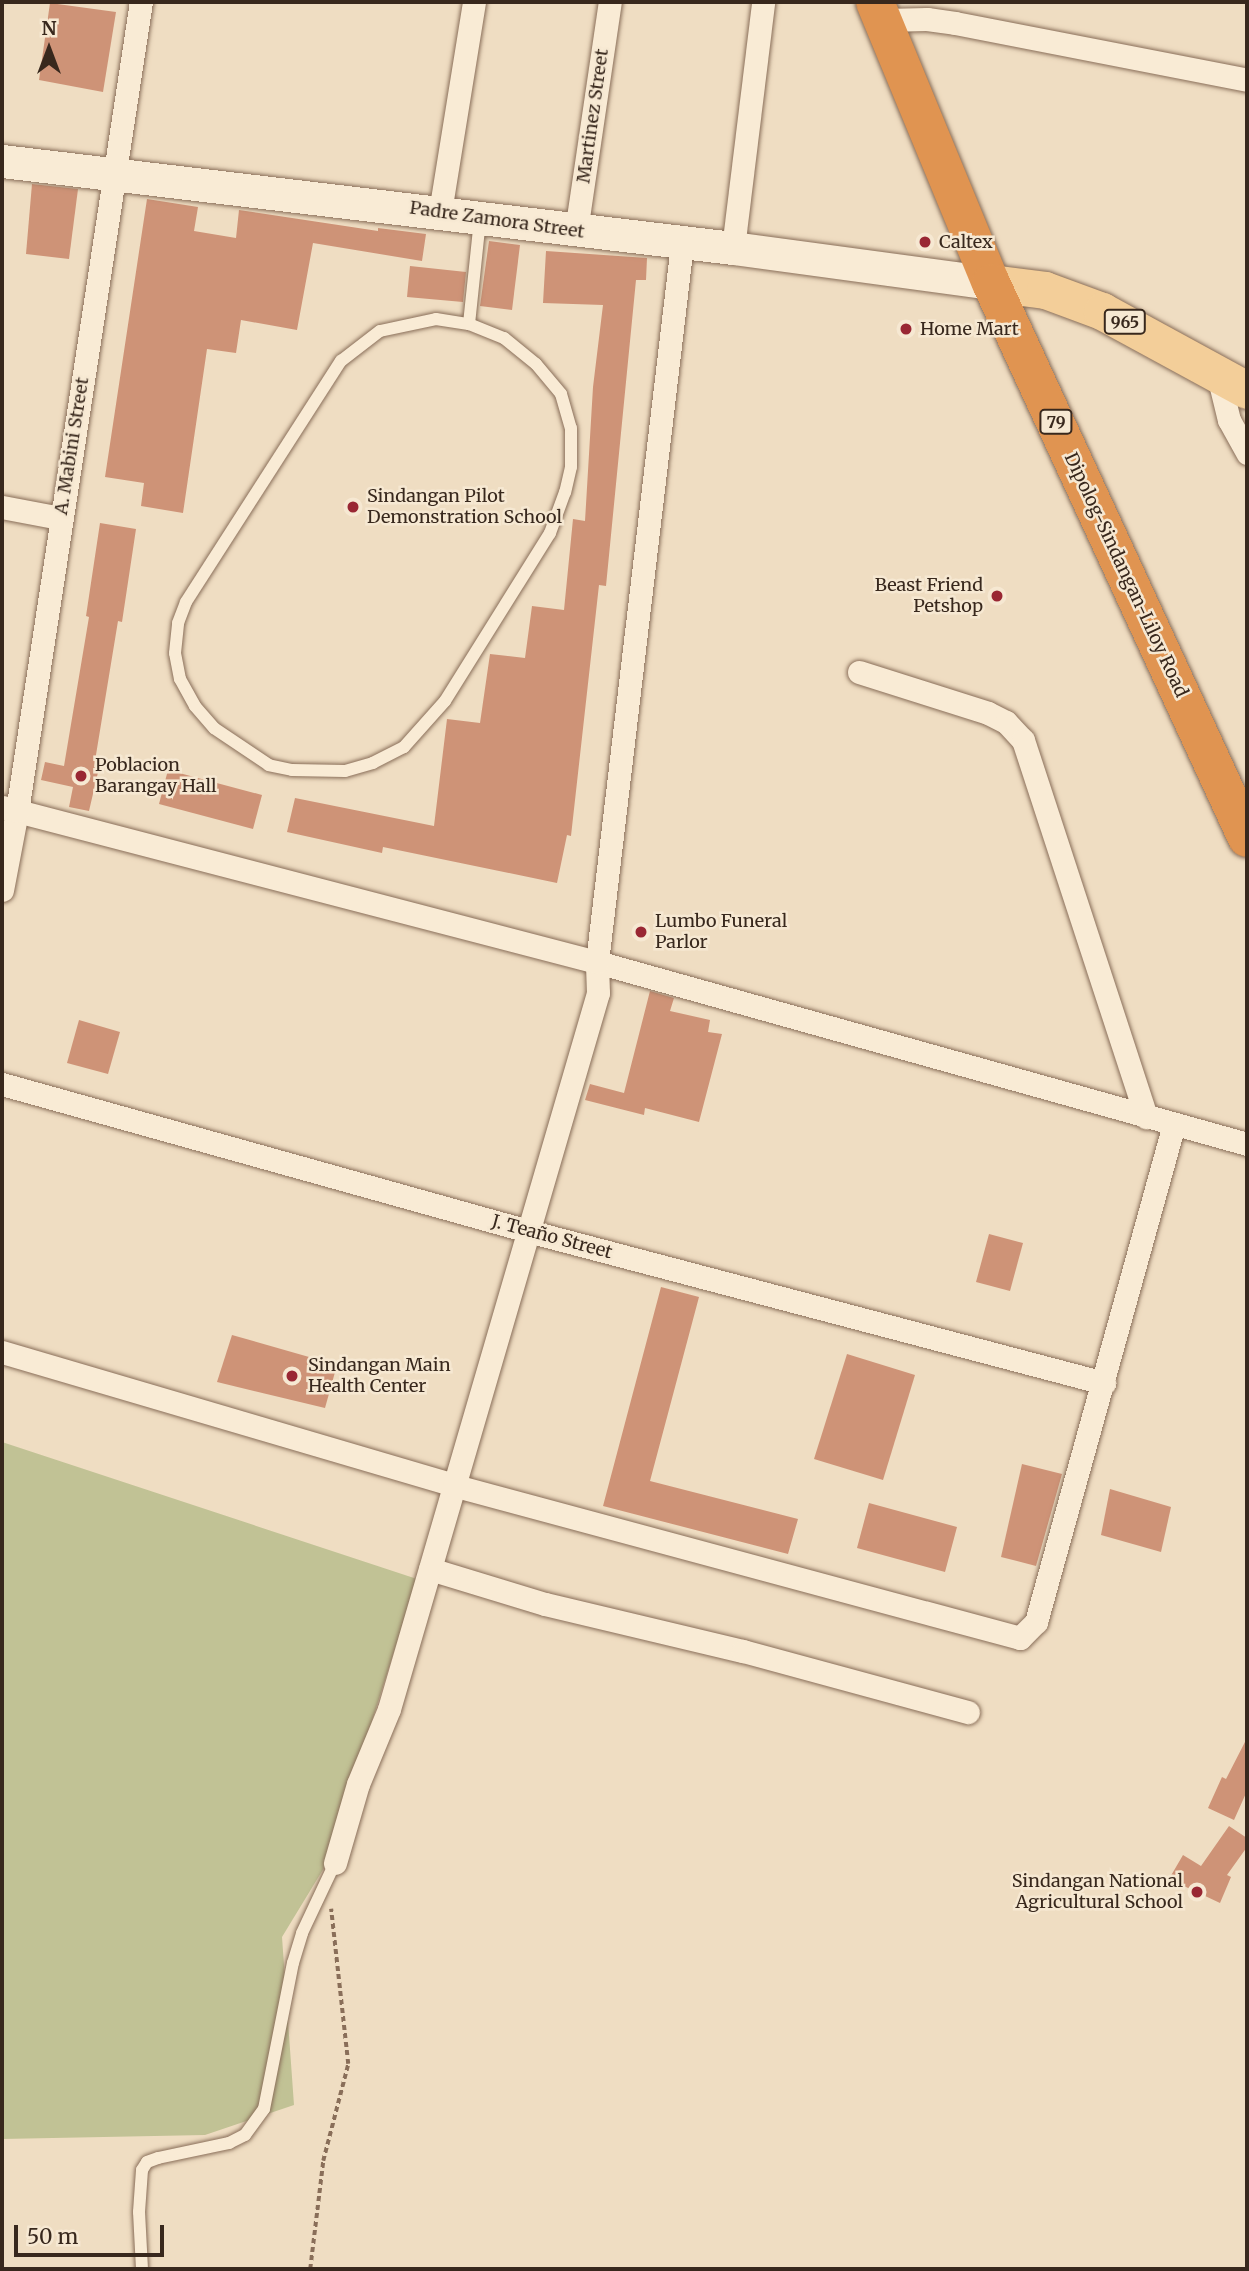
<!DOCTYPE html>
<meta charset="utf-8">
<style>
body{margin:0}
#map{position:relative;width:1249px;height:2271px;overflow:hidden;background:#efddc2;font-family:Merriweather,serif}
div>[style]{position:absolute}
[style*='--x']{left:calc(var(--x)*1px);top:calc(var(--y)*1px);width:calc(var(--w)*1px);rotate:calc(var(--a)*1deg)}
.cemetery>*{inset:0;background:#c1c295}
.building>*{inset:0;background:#ce9377}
.path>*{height:3.5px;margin-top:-1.75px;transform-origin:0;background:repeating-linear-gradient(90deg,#896e59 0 5px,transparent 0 8.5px)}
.roads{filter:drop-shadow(0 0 2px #896e59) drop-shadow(0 0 2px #896e59)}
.lane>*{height:12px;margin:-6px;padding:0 6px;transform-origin:6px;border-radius:6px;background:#f9ebd5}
.street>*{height:23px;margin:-11.5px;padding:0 11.5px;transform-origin:11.5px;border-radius:11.5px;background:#f9ebd5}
.secondary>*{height:33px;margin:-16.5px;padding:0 16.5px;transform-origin:16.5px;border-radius:16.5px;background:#f9ebd5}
.primary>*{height:37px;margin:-18.5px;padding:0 18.5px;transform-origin:18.5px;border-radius:18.5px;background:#f3ce99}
.highway>*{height:38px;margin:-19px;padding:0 19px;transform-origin:19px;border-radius:19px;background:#e09451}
.dots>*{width:19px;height:19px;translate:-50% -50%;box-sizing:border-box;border:4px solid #f6e8d2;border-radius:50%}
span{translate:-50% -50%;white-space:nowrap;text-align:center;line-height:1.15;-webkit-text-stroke:5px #f6e8d2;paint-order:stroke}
.shield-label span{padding:2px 5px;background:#f6e8d2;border:2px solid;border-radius:5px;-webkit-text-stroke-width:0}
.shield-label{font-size:16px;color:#38281d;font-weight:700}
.street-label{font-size:18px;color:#38281d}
.poi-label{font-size:18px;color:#38281d}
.left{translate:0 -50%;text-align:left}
.right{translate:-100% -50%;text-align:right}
.frame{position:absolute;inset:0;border:4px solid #38281d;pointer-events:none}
.north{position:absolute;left:14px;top:14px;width:70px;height:70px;-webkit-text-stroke:5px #f6e8d2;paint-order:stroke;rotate:0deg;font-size:19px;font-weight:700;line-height:28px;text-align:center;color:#38281d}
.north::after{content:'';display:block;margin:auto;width:24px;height:32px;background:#38281d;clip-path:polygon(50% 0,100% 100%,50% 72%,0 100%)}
.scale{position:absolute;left:14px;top:2225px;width:150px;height:32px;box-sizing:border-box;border:4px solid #38281d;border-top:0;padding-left:9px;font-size:21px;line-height:24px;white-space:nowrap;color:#38281d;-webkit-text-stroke:5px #f6e8d2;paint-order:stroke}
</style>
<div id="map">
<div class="cemetery">
<i style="clip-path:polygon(2px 1442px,417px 1579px,327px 1863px,282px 1937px,294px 2105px,205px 2135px,2px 2139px)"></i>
</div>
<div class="building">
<i style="clip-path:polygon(50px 3px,116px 12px,103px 92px,39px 80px)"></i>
<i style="clip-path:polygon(32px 184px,78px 189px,69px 259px,26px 254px)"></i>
<i style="clip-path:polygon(147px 199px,198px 207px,194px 231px,236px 238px,239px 210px,378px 231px,378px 228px,426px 234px,422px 261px,313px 243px,297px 330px,241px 320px,236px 353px,207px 349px,183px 513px,141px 506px,144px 483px,105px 477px)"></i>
<i style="clip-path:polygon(489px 241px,520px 245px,512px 310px,480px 306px)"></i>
<i style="clip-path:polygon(546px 251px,647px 258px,646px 280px,636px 280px,606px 586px,599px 585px,571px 836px,567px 835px,557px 883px,383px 847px,382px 853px,287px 832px,295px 798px,434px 826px,447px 719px,480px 723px,490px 654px,525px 658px,532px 606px,564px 610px,573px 519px,585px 521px,593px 387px,603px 305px,543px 303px)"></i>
<i style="clip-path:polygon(410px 266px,466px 272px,463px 302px,407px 297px)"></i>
<i style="clip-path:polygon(100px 523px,136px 529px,122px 622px,118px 621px,94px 767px,99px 768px,89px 811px,69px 807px,73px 787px,41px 780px,45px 762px,64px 766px,89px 617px,86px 616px)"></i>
<i style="clip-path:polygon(168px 770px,262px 795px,253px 829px,159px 804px)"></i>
<i style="clip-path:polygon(650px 991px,674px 998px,670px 1011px,710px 1020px,708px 1032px,722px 1034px,699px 1122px,645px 1108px,644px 1115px,585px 1100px,590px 1084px,624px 1093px)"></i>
<i style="clip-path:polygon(79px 1020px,120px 1032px,108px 1074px,67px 1063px)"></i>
<i style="clip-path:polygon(989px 1234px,1023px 1243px,1010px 1291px,976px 1282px)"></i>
<i style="clip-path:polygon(661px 1287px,699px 1297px,650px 1481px,798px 1519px,788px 1554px,603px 1506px)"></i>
<i style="clip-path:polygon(232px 1335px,337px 1365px,325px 1408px,217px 1382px)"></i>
<i style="clip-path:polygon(847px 1354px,915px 1375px,883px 1480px,814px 1459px)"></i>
<i style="clip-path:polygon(1022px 1464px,1062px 1474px,1036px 1566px,1001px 1557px)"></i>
<i style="clip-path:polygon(1110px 1489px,1171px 1507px,1161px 1552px,1101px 1535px)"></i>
<i style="clip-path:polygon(869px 1503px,957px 1527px,945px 1572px,857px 1548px)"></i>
<i style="clip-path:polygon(1247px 1738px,1247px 1791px,1234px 1820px,1208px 1808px,1222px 1777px,1226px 1779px)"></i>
<i style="clip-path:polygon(1229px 1826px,1247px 1838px,1247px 1847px,1227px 1875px,1231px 1877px,1220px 1903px,1169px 1879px,1183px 1855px,1201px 1866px)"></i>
</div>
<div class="path">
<i style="--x:310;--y:2269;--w:109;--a:-83.1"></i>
<i style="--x:323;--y:2161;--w:100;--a:-75.5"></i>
<i style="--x:348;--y:2064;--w:156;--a:-96.3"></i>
</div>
<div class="roads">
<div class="lane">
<i style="--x:436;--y:319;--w:33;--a:9"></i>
<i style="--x:469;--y:324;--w:38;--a:22"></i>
<i style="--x:504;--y:338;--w:41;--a:39.1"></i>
<i style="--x:536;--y:364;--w:39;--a:50"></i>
<i style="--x:561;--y:394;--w:35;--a:74"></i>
<i style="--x:571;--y:428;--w:39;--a:90"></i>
<i style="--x:571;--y:467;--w:26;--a:103"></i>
<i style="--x:565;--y:492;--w:44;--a:110.1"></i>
<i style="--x:550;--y:533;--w:198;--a:122"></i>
<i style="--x:445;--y:701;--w:62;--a:131.7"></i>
<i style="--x:404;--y:747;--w:35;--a:153"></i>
<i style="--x:373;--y:763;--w:29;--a:164"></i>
<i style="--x:345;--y:771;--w:53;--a:-178.9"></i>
<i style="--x:292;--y:770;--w:24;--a:-168"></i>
<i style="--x:269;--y:765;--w:66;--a:-146.1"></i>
<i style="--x:214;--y:728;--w:29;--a:-131"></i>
<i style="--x:195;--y:706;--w:31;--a:-119"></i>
<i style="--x:180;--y:679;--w:26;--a:-101"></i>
<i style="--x:175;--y:653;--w:30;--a:-84"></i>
<i style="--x:178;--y:623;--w:22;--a:-69"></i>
<i style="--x:186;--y:602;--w:287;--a:-57.3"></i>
<i style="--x:341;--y:361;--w:49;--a:-37.6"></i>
<i style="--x:380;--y:331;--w:57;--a:-12.1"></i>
<i style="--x:469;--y:324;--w:105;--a:-84"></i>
<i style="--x:142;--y:2269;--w:57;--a:-93"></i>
<i style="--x:139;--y:2212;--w:42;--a:-85.9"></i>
<i style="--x:142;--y:2170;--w:9;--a:-58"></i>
<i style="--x:147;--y:2162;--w:12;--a:-20"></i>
<i style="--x:158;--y:2158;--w:73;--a:-11.9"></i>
<i style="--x:229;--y:2143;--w:18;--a:-27"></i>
<i style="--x:245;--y:2135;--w:32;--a:-54"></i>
<i style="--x:264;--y:2109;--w:149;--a:-78.8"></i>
<i style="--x:293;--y:1963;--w:31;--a:-73"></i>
<i style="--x:302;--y:1933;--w:77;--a:-64.8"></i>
</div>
<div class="street">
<i style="--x:883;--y:20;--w:44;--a:-1.3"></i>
<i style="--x:927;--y:19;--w:28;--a:8"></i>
<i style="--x:955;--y:23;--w:298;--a:11"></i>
<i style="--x:440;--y:212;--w:213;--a:-80.8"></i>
<i style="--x:576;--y:231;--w:232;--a:-81.6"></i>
<i style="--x:733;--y:248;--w:248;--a:-83"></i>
<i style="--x:1218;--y:375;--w:46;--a:76.3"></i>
<i style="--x:1229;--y:420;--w:38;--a:61"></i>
<i style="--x:2;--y:507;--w:59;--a:10.7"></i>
<i style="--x:859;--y:672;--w:135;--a:17.6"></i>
<i style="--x:988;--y:713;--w:20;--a:27"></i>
<i style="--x:1006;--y:722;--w:25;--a:47"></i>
<i style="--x:1023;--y:740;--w:397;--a:71.9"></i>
<i style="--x:2;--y:807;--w:615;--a:14.6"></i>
<i style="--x:597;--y:962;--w:675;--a:15.64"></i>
<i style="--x:2;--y:890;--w:80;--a:-79.2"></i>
<i style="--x:17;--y:811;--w:818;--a:-81.29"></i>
<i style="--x:2;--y:1084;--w:546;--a:15.61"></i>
<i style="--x:528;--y:1231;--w:596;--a:14.78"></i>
<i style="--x:2;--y:1352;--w:473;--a:16.4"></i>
<i style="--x:456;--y:1486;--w:584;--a:15.08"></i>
<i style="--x:1020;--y:1638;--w:23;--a:-45"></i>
<i style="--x:1036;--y:1622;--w:517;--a:-74.51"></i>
<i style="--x:430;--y:1569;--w:120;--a:16.9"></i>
<i style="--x:545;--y:1604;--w:204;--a:13.4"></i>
<i style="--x:743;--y:1651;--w:233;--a:15.2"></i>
<i style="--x:335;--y:1863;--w:82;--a:-73.8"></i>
<i style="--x:358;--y:1784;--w:81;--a:-67.5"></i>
<i style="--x:389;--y:1709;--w:746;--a:-73.73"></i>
<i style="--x:598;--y:993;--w:31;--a:-92"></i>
<i style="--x:597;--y:962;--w:723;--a:-83.25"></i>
</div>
<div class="secondary">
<i style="--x:2;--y:161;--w:736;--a:6.79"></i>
<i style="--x:733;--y:248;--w:260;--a:7.7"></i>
</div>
<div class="primary">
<i style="--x:991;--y:283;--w:54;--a:7.4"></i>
<i style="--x:1045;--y:290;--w:61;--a:20.2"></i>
<i style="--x:1102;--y:311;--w:165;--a:28.6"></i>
</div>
<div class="highway">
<i style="--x:875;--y:2;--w:304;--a:67.6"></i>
<i style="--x:991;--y:283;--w:611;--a:65.24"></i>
</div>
</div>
<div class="dots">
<i style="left:925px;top:242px;background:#992733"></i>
<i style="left:906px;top:329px;background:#992733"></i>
<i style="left:353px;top:507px;background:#992733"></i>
<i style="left:997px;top:596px;background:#992733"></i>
<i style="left:81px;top:776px;background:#992733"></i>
<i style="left:641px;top:932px;background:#992733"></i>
<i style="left:292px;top:1376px;background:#992733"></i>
<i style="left:1197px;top:1892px;background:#992733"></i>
</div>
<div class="shield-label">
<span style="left:1125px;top:322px">965</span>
<span style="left:1056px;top:422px">79</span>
</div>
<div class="street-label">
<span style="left:593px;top:116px;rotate:-82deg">Martinez Street</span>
<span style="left:497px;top:220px;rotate:8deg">Padre Zamora Street</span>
<span style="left:72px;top:446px;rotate:-81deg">A. Mabini Street</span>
<span style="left:1126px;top:575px;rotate:65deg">Dipolog-Sindangan-Liloy Road</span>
<span style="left:552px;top:1237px;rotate:15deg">J. Teaño Street</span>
</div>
<div class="poi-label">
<span class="left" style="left:939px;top:242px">Caltex</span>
<span class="left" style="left:920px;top:329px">Home Mart</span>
<span class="left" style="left:367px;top:507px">Sindangan Pilot<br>Demonstration School</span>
<span class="right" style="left:983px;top:596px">Beast Friend<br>Petshop</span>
<span class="left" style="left:95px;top:776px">Poblacion<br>Barangay Hall</span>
<span class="left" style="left:655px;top:932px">Lumbo Funeral<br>Parlor</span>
<span class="left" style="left:308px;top:1376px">Sindangan Main<br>Health Center</span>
<span class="right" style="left:1183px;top:1892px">Sindangan National<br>Agricultural School</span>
</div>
<div class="frame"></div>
<div class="north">N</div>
<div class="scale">50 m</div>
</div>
